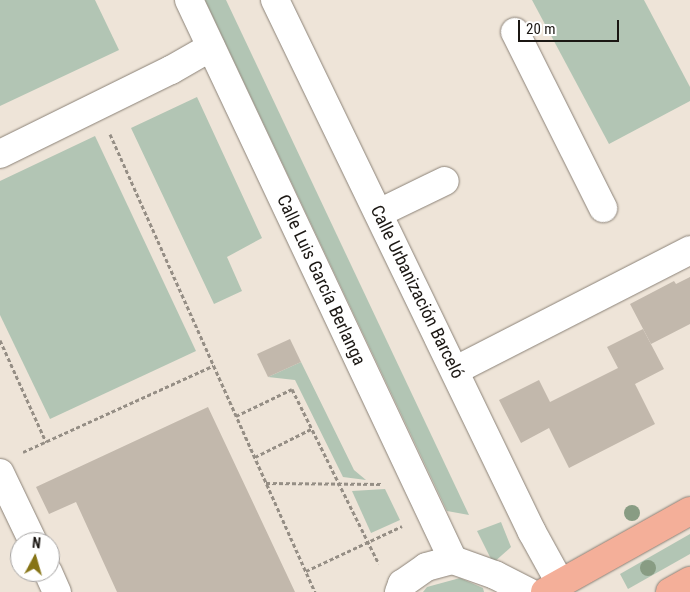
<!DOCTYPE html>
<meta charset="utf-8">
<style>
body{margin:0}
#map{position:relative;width:690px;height:592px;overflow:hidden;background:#eee4d8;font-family:"Roboto Condensed",sans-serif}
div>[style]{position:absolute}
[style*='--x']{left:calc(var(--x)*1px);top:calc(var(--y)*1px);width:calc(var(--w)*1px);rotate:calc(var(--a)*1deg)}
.green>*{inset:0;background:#b2c5b4}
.building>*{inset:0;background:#c2b8ac}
.path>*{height:3px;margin-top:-1.5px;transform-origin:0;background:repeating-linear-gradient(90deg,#958e85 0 4px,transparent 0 6.5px)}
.roads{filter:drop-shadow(0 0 1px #8b8277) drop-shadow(0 0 1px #8b8277)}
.minor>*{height:28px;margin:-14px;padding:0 14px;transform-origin:14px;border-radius:14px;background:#fff}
.major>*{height:28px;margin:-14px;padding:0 14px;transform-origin:14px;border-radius:14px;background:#f4af99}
.trees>*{width:16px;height:16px;margin:-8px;border-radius:50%;background:#889c83}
span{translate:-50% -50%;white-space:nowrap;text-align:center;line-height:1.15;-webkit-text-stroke:4px #fff;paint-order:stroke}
.street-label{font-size:18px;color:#1b1713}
.north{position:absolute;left:10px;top:532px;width:50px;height:50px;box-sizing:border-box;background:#fff;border:1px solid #a4a2a1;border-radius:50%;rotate:6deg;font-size:14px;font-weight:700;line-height:20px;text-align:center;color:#1b1713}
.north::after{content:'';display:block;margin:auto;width:18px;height:22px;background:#867416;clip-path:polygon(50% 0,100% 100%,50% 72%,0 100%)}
.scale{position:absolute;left:518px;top:20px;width:101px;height:22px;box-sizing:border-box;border:2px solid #1b1713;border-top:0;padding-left:6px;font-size:15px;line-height:18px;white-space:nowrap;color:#1b1713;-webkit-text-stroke:4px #fff;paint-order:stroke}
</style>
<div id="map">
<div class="green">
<i style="clip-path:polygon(0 0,95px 0,119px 50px,0 106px)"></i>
<i style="clip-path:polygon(205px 0,226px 0,469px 515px,447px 511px)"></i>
<i style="clip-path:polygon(532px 0,644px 0,690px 87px,690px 101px,609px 144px)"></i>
<i style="clip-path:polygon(197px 97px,262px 238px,227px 257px,242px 291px,214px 304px,131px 128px)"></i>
<i style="clip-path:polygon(95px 136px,196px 351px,50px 419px,0 315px,0 181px)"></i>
<i style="clip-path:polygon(301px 362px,354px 470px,366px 480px,343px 477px,295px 380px,268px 377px)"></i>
<i style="clip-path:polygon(385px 489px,400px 520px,371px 533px,352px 491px)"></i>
<i style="clip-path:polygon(501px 522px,511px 547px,493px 563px,477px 531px)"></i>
<i style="clip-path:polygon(690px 534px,690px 554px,628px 589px,620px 574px)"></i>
<i style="clip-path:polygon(460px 578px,483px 588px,484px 592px,423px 592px,427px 587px)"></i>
</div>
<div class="building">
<i style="clip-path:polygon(690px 277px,690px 324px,651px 344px,630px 304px,674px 281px,676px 284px)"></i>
<i style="clip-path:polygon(643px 329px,664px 369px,635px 384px,655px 424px,569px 468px,549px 428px,521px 443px,499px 400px,539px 380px,550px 402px,618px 368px,607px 347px)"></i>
<i style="clip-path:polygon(290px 339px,301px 362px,268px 377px,257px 354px)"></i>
<i style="clip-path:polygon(208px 407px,295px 592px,117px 592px,76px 502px,49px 514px,36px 487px)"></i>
</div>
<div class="path">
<i style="--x:110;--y:134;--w:502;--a:65.89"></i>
<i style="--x:0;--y:340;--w:112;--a:65.7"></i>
<i style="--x:236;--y:416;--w:62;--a:-25.7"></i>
<i style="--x:292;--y:389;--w:195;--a:63.6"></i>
<i style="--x:23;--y:452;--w:209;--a:-24.4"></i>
<i style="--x:255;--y:457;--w:63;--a:-26.6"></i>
<i style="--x:266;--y:483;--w:117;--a:0.5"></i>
<i style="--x:306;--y:571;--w:106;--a:-25.1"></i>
</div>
<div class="roads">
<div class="minor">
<i style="--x:189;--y:0;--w:619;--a:64.76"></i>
<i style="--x:275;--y:0;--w:591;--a:64.22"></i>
<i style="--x:532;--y:532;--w:58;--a:61.2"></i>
<i style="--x:515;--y:32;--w:197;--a:63.4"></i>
<i style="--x:0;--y:154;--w:191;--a:-26.2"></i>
<i style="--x:171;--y:70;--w:46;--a:-29.9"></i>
<i style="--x:379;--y:213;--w:73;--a:-25.9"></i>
<i style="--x:456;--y:370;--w:263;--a:-27.1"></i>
<i style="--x:0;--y:473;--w:76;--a:64.4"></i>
<i style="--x:48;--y:572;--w:22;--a:66"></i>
<i style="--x:399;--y:592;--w:9;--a:-69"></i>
<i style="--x:402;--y:584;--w:29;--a:-35"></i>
<i style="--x:426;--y:567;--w:28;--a:-15"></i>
<i style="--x:453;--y:560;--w:45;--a:19.7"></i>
<i style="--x:495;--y:575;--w:38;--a:27"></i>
</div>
<div class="major">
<i style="--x:545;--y:592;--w:166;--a:-29.2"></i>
<i style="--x:670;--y:592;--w:23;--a:-29"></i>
</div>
</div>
<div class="trees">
<i style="left:632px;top:513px"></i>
<i style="left:648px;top:568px"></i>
</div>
<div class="street-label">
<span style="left:321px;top:280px;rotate:65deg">Calle Luis García Berlanga</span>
<span style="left:417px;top:292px;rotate:64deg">Calle Urbanización Barceló</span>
</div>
<div class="north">N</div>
<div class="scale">20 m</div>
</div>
